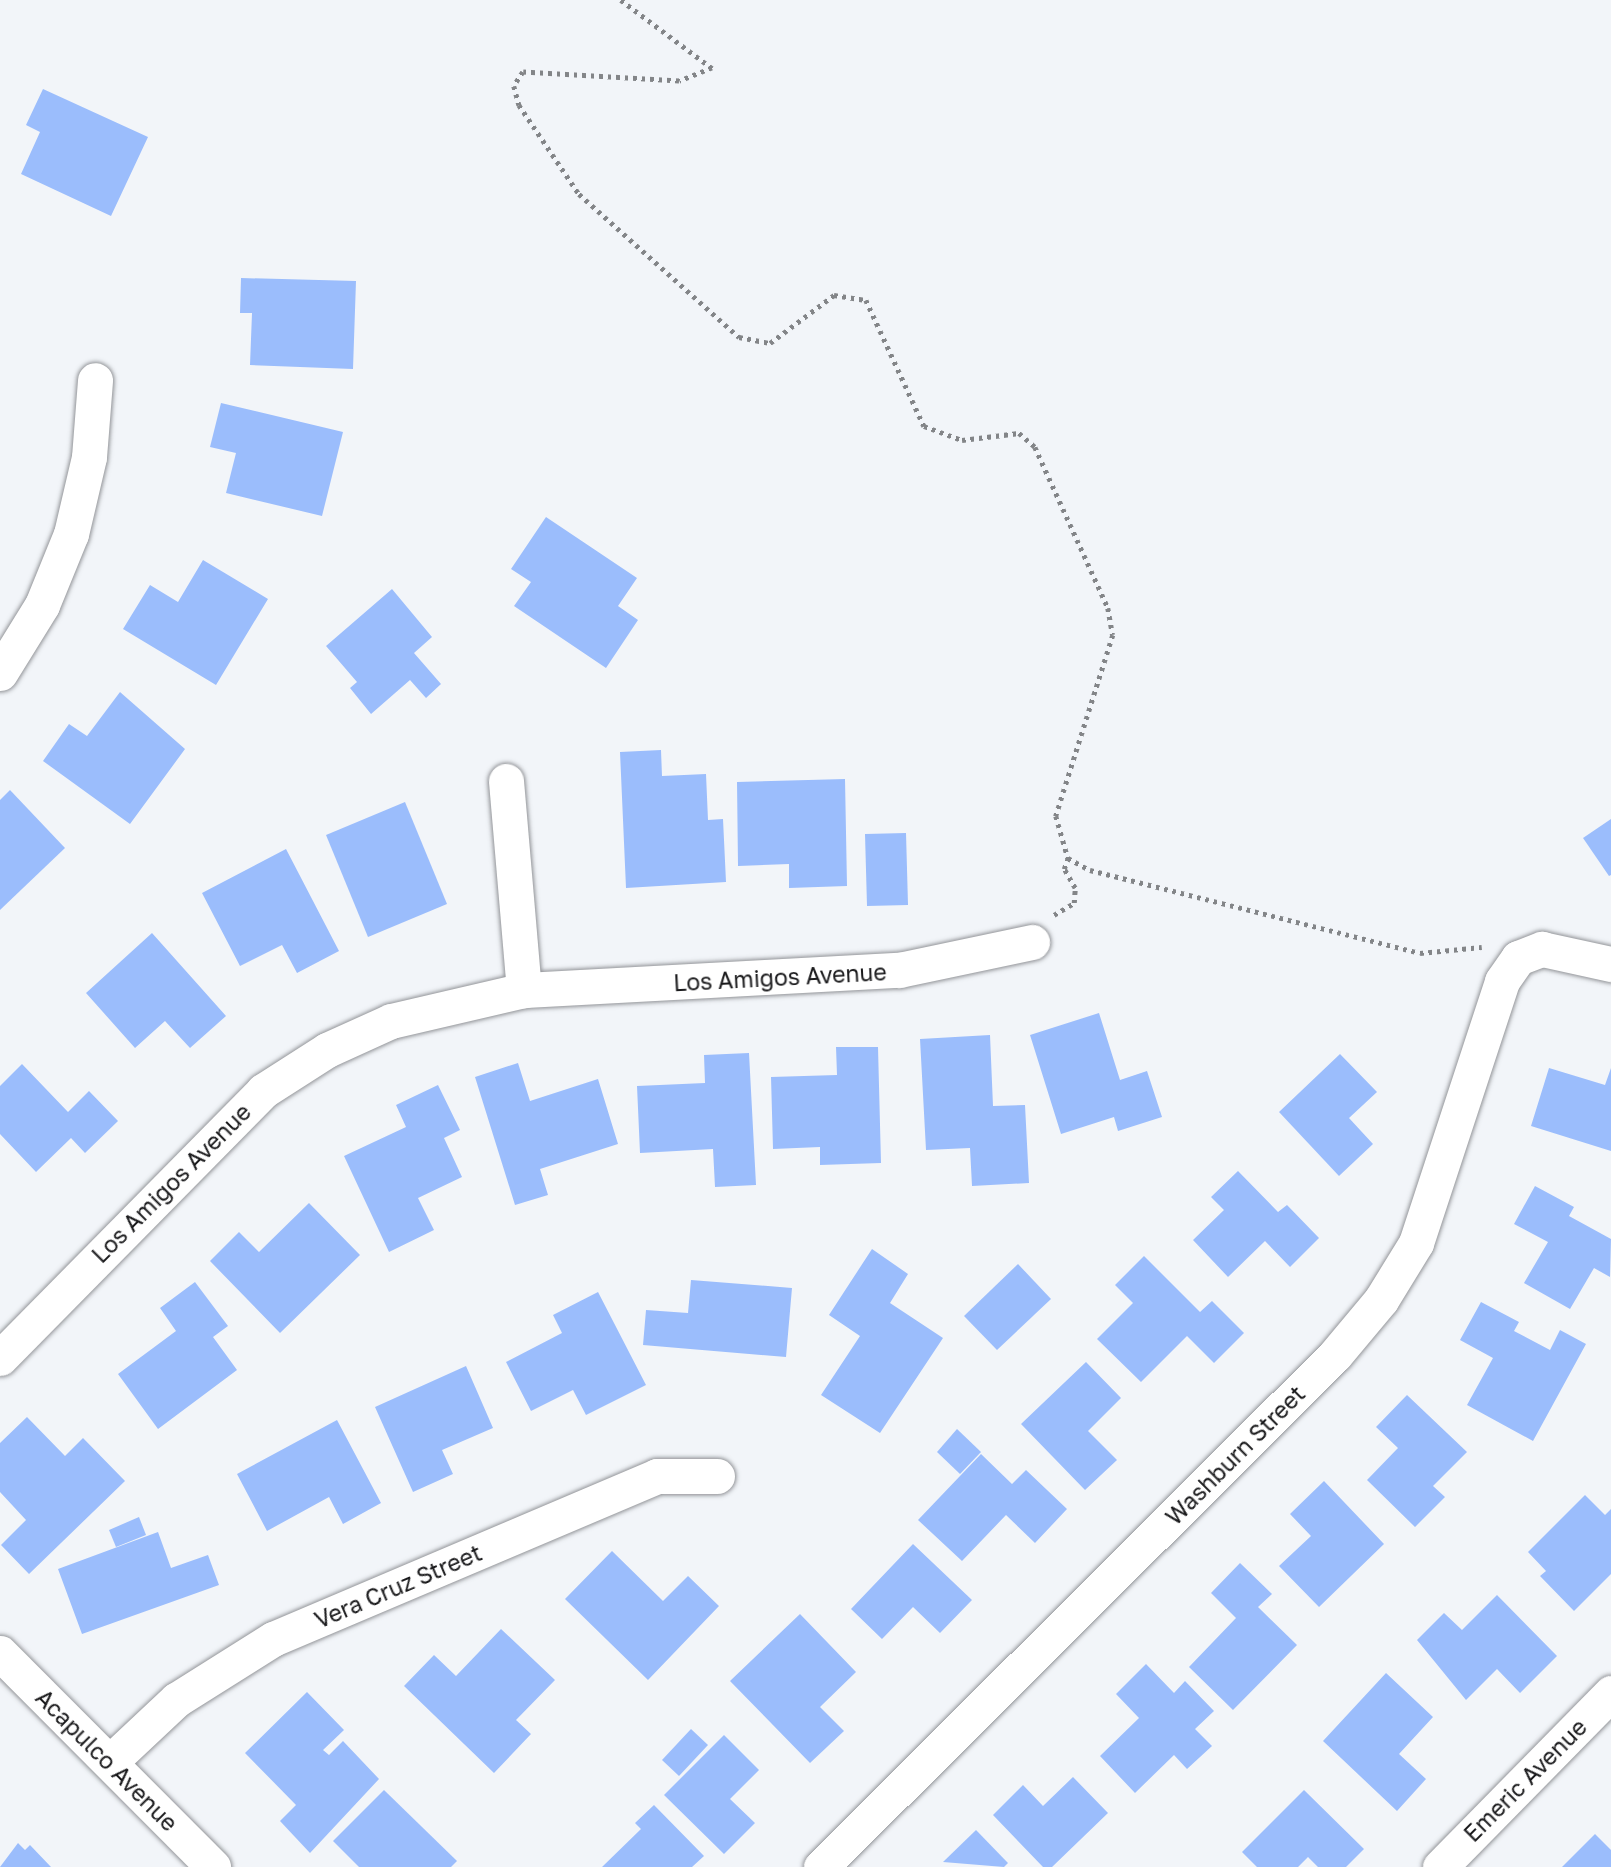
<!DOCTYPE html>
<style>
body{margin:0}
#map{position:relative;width:1611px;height:1867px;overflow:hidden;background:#f2f5f9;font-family:"Golos Text",sans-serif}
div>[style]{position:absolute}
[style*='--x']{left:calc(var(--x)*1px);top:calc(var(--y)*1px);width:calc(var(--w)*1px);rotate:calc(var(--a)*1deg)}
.building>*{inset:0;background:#9bbdfc}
.path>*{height:4.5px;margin-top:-2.25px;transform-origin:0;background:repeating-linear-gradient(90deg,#838588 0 3.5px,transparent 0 8.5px)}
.roads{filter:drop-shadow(0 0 2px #939599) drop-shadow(0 0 2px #939599)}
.minor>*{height:35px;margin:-17.5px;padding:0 17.5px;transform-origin:17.5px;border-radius:17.5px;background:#fff}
span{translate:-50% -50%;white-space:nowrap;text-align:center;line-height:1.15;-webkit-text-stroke:6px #fff;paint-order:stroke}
.street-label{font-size:23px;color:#1a1a1c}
</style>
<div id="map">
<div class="building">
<i style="clip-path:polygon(43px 89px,148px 137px,111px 216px,21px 174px,40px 132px,26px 125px)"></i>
<i style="clip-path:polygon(241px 278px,356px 281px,353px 369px,250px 365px,252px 313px,240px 313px)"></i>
<i style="clip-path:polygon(221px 403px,343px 432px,322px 516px,226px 493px,236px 453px,210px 447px)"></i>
<i style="clip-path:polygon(546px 517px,637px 578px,618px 606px,638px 620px,606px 668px,514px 606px,531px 582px,511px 569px)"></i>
<i style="clip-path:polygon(203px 560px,268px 599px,216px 685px,123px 629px,150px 585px,178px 602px)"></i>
<i style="clip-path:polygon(392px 589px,432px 637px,414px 653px,441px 684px,426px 698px,410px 680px,371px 714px,350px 688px,357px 682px,326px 646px)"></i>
<i style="clip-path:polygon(120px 692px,185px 749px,130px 824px,43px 761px,69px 724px,87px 736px)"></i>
<i style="clip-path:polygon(661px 750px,662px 776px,706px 774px,708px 820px,723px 819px,726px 882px,626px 888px,620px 752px)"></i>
<i style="clip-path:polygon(845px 779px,847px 886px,789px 888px,789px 864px,738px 866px,737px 782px)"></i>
<i style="clip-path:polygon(10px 790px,65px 848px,0 910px,0 800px)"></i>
<i style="clip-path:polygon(405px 802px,447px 904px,368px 937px,326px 835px)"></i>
<i style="clip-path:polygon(1611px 819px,1611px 875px,1609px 876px,1583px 838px)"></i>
<i style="clip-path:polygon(906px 833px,908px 905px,867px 906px,865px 834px)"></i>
<i style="clip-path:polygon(286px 849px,339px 951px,297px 973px,282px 945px,240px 966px,202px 893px)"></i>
<i style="clip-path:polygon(152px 933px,226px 1016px,190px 1048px,165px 1021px,135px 1048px,86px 993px)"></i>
<i style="clip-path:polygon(1099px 1013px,1120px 1080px,1147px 1071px,1162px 1117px,1118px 1131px,1114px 1117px,1061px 1134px,1030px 1035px)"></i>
<i style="clip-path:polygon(990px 1035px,993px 1106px,1025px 1105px,1029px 1183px,972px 1186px,970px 1148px,926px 1150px,920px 1039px)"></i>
<i style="clip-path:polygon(836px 1047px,878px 1047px,881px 1163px,820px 1165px,820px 1147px,773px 1149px,771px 1077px,837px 1075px)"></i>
<i style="clip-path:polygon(749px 1053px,756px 1185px,715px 1187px,713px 1149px,640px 1153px,637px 1086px,705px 1083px,704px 1055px)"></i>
<i style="clip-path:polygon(1340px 1054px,1377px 1092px,1349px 1118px,1373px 1144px,1339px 1176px,1279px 1112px)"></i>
<i style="clip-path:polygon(518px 1063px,530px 1101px,598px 1079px,618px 1144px,540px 1169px,548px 1195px,515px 1205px,475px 1077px)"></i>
<i style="clip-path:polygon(22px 1064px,68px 1112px,89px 1091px,118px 1121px,85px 1153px,71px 1138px,36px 1172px,0 1134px,0 1086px)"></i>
<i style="clip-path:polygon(1549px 1068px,1605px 1085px,1611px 1068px,1611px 1151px,1531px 1126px)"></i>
<i style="clip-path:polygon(438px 1085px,460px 1130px,444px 1138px,462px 1177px,418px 1198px,434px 1230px,389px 1252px,344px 1156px,406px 1127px,396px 1105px)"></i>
<i style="clip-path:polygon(1238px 1171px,1278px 1212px,1287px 1205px,1319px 1238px,1290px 1267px,1265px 1241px,1228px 1277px,1193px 1240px,1224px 1210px,1211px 1197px)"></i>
<i style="clip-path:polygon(1535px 1186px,1574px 1207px,1569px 1216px,1611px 1239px,1610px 1277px,1594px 1268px,1570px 1309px,1524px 1283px,1548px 1242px,1514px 1224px)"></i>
<i style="clip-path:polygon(309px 1203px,360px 1255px,280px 1333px,210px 1261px,239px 1232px,259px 1252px)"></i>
<i style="clip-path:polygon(872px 1249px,908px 1274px,890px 1303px,943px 1338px,880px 1433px,821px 1395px,860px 1336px,829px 1315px)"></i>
<i style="clip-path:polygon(1144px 1256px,1200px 1312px,1212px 1301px,1244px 1333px,1214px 1363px,1187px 1336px,1141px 1382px,1097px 1339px,1133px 1303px,1115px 1285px)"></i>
<i style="clip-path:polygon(1018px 1264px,1051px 1299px,997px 1350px,964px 1316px)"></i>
<i style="clip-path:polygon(691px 1280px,792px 1288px,786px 1357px,643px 1345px,646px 1310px,688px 1313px)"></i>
<i style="clip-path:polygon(195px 1282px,228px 1326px,213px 1337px,237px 1370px,158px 1429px,118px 1374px,176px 1331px,160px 1308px)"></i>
<i style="clip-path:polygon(598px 1292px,646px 1385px,586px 1415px,573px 1390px,531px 1411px,506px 1362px,562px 1333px,553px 1315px)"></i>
<i style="clip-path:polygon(1481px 1302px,1519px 1322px,1514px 1331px,1550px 1350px,1560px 1330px,1586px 1344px,1533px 1441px,1467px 1405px,1493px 1358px,1460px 1340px)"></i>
<i style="clip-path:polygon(1086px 1362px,1121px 1398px,1088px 1431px,1117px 1460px,1085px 1490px,1021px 1424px)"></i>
<i style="clip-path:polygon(466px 1366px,493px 1428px,442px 1450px,453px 1474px,413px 1492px,375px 1407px)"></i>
<i style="clip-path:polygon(1407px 1395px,1467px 1452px,1433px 1486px,1445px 1497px,1415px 1527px,1367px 1480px,1398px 1448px,1376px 1427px)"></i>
<i style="clip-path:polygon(27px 1417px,65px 1456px,83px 1438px,125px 1481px,29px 1574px,1px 1545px,26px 1520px,0 1492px,0 1443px)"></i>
<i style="clip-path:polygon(337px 1420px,381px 1503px,343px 1524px,329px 1497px,267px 1531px,237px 1474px)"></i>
<i style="clip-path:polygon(957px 1429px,981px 1452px,960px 1474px,937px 1452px)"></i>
<i style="clip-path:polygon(981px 1454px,1012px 1484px,1026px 1470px,1067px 1509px,1035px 1543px,1006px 1515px,962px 1561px,918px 1520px)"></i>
<i style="clip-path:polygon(1324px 1481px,1384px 1544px,1319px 1607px,1279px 1566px,1311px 1536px,1290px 1514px)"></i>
<i style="clip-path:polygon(1585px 1495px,1605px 1515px,1611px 1509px,1611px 1574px,1574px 1611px,1540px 1576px,1546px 1571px,1528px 1552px)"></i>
<i style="clip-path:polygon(139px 1517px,146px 1535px,116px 1547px,109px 1530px)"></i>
<i style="clip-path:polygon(158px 1532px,171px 1568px,208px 1555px,219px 1585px,82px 1634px,58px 1569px)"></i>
<i style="clip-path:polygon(913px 1544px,972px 1600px,940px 1633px,913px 1607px,882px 1639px,851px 1609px)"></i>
<i style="clip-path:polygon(612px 1551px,663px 1601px,688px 1576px,719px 1606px,648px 1680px,565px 1599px)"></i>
<i style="clip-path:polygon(1240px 1563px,1272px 1594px,1258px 1607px,1297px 1645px,1233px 1710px,1189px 1667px,1236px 1618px,1211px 1593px)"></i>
<i style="clip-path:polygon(1497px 1595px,1557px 1656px,1520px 1693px,1497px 1669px,1466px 1700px,1417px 1640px,1444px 1613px,1462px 1630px)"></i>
<i style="clip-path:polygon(800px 1614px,856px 1672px,820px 1707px,844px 1731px,810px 1763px,730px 1681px)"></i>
<i style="clip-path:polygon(501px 1629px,555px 1680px,516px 1720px,531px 1734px,494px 1773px,404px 1686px,434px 1655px,456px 1676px)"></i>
<i style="clip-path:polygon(1146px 1664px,1174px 1693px,1185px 1681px,1214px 1711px,1195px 1729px,1212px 1746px,1187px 1769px,1174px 1755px,1135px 1793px,1100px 1756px,1139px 1718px,1116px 1694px)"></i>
<i style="clip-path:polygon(1386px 1673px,1433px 1717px,1399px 1754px,1426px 1779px,1397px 1811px,1323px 1741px)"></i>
<i style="clip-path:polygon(307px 1692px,344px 1730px,323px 1750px,329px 1755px,343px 1741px,379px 1779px,310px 1853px,280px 1821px,296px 1805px,245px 1753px)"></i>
<i style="clip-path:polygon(691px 1729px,708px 1745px,679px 1776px,662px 1760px)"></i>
<i style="clip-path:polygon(724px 1735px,759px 1770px,730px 1799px,755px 1823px,724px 1854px,664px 1795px)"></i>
<i style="clip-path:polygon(1073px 1777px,1108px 1813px,1052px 1867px,1043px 1867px,993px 1815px,1023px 1785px,1043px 1806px)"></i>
<i style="clip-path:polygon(384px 1790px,457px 1861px,451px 1867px,359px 1867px,333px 1841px)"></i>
<i style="clip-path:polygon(1304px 1790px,1364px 1849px,1346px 1867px,1318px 1867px,1308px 1857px,1298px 1867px,1257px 1867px,1242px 1852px)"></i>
<i style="clip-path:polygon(654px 1805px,704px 1856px,692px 1867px,602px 1867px,641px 1829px,635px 1823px)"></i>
<i style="clip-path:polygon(976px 1830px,1008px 1863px,1004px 1867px,943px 1862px)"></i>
<i style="clip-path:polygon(1595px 1834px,1611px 1850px,1611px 1867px,1562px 1867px)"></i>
<i style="clip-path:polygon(18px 1843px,25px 1850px,30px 1845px,51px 1867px,0 1867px)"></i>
</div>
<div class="path">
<i style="--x:621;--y:0;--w:114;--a:36.8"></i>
<i style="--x:712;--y:68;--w:35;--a:158"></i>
<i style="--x:679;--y:81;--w:156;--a:-176.7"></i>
<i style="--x:523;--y:72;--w:17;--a:123"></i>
<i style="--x:514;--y:86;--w:20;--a:75"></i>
<i style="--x:519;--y:105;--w:107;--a:56"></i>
<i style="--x:579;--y:194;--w:215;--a:41.8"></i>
<i style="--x:739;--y:337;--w:32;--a:11"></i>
<i style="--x:770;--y:343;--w:80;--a:-36.9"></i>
<i style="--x:834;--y:295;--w:32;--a:9"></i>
<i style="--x:866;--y:300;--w:139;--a:65.3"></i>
<i style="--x:924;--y:426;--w:40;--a:20.2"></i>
<i style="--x:962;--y:440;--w:57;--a:-7"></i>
<i style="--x:1019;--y:433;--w:21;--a:41"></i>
<i style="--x:1035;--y:447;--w:177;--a:65.6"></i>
<i style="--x:1108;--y:608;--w:27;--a:80"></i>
<i style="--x:1113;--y:635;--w:190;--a:107.5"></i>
<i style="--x:1056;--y:816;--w:44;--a:74.1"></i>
<i style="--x:1068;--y:858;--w:25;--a:29"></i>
<i style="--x:1090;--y:870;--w:340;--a:14.1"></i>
<i style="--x:1420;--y:953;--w:62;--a:-5.5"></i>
<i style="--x:1054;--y:915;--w:23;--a:-31"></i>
<i style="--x:1074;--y:903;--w:15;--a:-86"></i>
<i style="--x:1075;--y:888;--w:22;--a:-120"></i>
<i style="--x:1064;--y:869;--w:12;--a:-70"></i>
</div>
<div class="roads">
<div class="minor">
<i style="--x:0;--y:673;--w:80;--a:-58.3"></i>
<i style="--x:42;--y:605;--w:77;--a:-67.8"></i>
<i style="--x:71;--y:534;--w:79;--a:-76.8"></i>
<i style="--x:89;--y:457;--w:77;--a:-85.5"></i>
<i style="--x:506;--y:781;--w:210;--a:85.1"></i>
<i style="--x:0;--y:1358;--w:375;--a:-45.4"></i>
<i style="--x:263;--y:1091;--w:76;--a:-32.6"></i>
<i style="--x:327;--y:1050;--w:70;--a:-24.4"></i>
<i style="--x:391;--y:1021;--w:137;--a:-13.1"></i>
<i style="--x:524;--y:990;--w:376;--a:-3.1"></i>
<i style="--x:899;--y:970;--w:136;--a:-11.9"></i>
<i style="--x:0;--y:1653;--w:302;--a:45.1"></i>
<i style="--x:110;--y:1762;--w:91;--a:-43.2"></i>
<i style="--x:176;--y:1700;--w:115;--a:-32.2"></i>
<i style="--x:273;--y:1639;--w:417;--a:-23"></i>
<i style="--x:657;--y:1476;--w:60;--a:0"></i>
<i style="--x:821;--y:1867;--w:725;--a:-44.89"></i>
<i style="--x:1335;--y:1355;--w:72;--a:-50.1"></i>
<i style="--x:1381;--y:1300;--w:67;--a:-58.4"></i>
<i style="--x:1416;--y:1243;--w:276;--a:-71.8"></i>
<i style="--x:1502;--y:981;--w:28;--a:-55"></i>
<i style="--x:1518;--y:958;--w:26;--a:-21"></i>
<i style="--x:1542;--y:949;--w:71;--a:12.3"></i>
<i style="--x:1440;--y:1867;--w:244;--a:-45.5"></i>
</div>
</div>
<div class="street-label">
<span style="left:780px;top:977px;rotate:-3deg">Los Amigos Avenue</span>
<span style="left:171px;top:1183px;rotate:-45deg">Los Amigos Avenue</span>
<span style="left:1235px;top:1455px;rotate:-45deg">Washburn Street</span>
<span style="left:398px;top:1586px;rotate:-23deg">Vera Cruz Street</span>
<span style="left:107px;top:1760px;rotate:45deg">Acapulco Avenue</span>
<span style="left:1525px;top:1780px;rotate:-45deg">Emeric Avenue</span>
</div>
</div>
